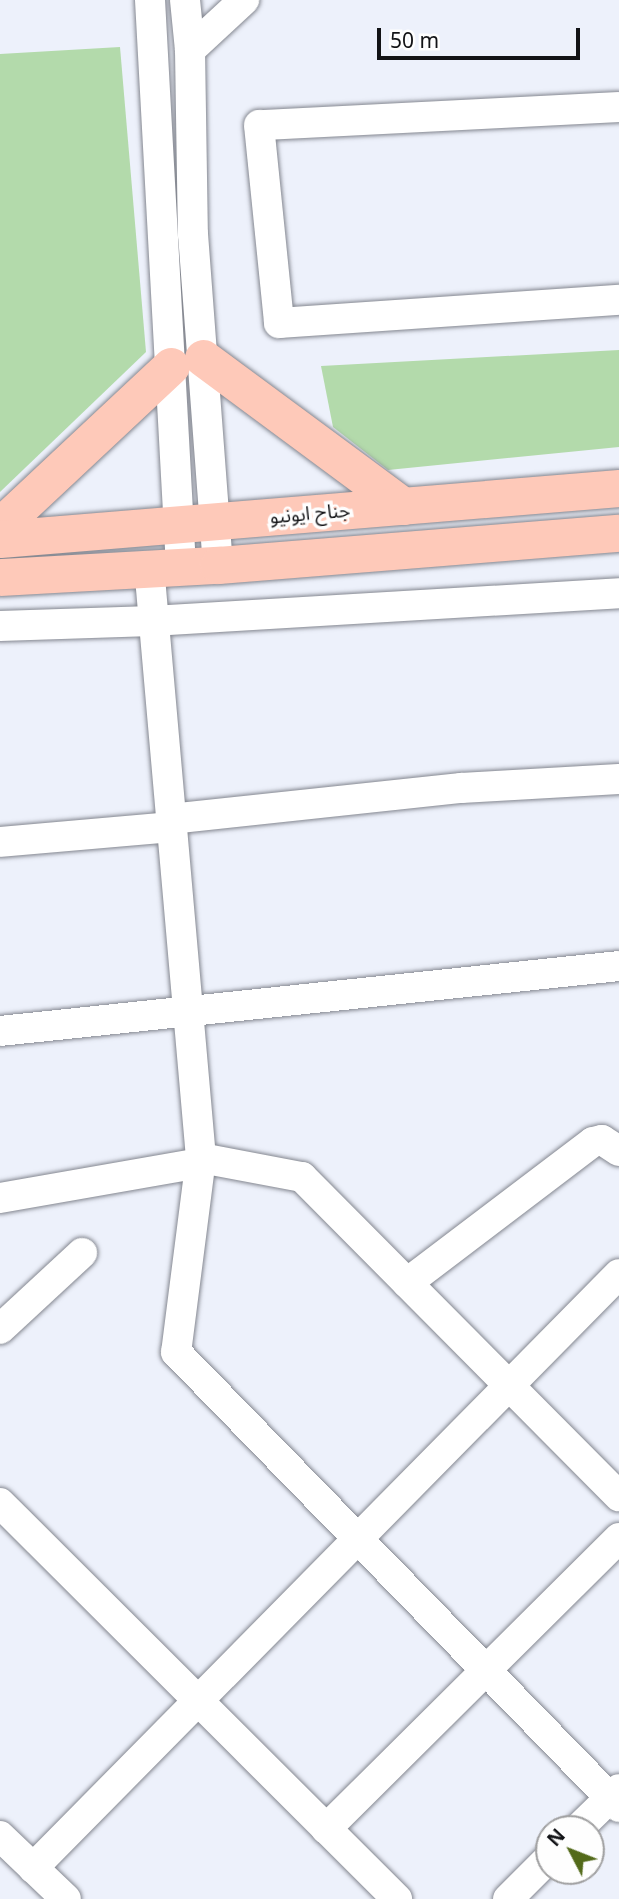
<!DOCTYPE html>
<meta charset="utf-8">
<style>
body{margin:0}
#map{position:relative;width:619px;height:1899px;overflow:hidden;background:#edf1fb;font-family:"Noto Sans","Noto Sans Arabic",sans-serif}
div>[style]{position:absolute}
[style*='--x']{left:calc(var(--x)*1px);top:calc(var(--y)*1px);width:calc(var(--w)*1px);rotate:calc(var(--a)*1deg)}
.green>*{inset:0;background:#b3daab}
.roads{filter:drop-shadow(0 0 2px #848790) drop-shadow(0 0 2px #848790)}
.minor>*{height:30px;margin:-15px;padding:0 15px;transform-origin:15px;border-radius:15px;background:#fff}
.major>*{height:37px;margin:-18.5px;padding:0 18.5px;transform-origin:18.5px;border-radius:18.5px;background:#fec9b9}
span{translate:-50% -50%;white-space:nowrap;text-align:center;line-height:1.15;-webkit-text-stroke:7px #fefefe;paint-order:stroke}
.street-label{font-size:19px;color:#121316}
.north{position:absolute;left:535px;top:1815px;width:70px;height:70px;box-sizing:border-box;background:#fefefe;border:2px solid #a0a0a1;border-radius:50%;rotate:312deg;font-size:19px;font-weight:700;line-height:28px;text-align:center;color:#121316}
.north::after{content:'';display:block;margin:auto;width:24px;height:32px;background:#536a1a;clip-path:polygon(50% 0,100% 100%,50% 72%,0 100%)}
.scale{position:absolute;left:377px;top:28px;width:203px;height:32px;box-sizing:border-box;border:4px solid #121316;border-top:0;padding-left:9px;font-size:21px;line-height:24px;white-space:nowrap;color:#121316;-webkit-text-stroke:5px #fefefe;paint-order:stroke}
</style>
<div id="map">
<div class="green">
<i style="clip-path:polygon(120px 47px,146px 352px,0 492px,0 54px)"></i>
<i style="clip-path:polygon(619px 350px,619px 447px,388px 470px,333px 427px,321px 366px)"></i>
</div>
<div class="roads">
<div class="minor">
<i style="--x:150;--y:0;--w:567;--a:86.87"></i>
<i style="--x:185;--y:0;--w:50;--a:84.3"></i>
<i style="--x:190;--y:50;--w:184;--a:89.1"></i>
<i style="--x:193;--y:234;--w:332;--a:85.7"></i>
<i style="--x:190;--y:50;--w:74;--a:-42.8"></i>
<i style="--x:619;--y:107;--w:360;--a:177.1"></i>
<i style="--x:259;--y:125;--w:199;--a:84.2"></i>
<i style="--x:279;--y:323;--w:341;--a:-3.9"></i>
<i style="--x:149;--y:566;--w:594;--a:84.98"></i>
<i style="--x:201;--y:1158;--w:196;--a:97.3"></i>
<i style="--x:176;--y:1352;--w:635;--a:45.77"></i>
<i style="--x:0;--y:626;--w:152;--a:-1.9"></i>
<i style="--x:152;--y:621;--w:468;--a:-3.4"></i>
<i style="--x:170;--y:819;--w:293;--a:-6.1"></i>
<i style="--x:461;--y:788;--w:158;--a:-3.3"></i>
<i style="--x:0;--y:842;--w:172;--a:-5"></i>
<i style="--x:0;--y:1031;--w:622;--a:-5.99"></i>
<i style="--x:201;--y:1158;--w:103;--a:10.7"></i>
<i style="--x:302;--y:1177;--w:450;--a:45.2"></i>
<i style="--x:0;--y:1198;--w:203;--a:-9.9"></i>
<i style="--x:407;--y:1283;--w:233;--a:-37.2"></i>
<i style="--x:593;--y:1142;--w:9;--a:-13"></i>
<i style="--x:602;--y:1140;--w:20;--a:33"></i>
<i style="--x:0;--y:1329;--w:112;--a:-42.8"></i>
<i style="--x:0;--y:1503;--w:561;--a:44.93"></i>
<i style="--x:326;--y:1829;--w:413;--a:-44.8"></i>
<i style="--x:578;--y:1829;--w:57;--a:-44.3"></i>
<i style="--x:0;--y:1836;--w:91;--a:43.7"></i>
<i style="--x:33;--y:1868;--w:834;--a:-45.39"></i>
<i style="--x:508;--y:1899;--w:58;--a:-45"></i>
</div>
<div class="major">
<i style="--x:203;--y:358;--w:249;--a:36.5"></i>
<i style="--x:0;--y:526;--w:234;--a:-43.1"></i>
<i style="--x:0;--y:539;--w:621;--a:-4.71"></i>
<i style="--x:0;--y:577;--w:218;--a:-3.2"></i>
<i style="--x:218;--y:565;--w:402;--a:-4.6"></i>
</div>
</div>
<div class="street-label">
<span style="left:310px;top:514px;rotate:-5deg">جناح ایونیو</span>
</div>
<div class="north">N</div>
<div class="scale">50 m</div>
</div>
